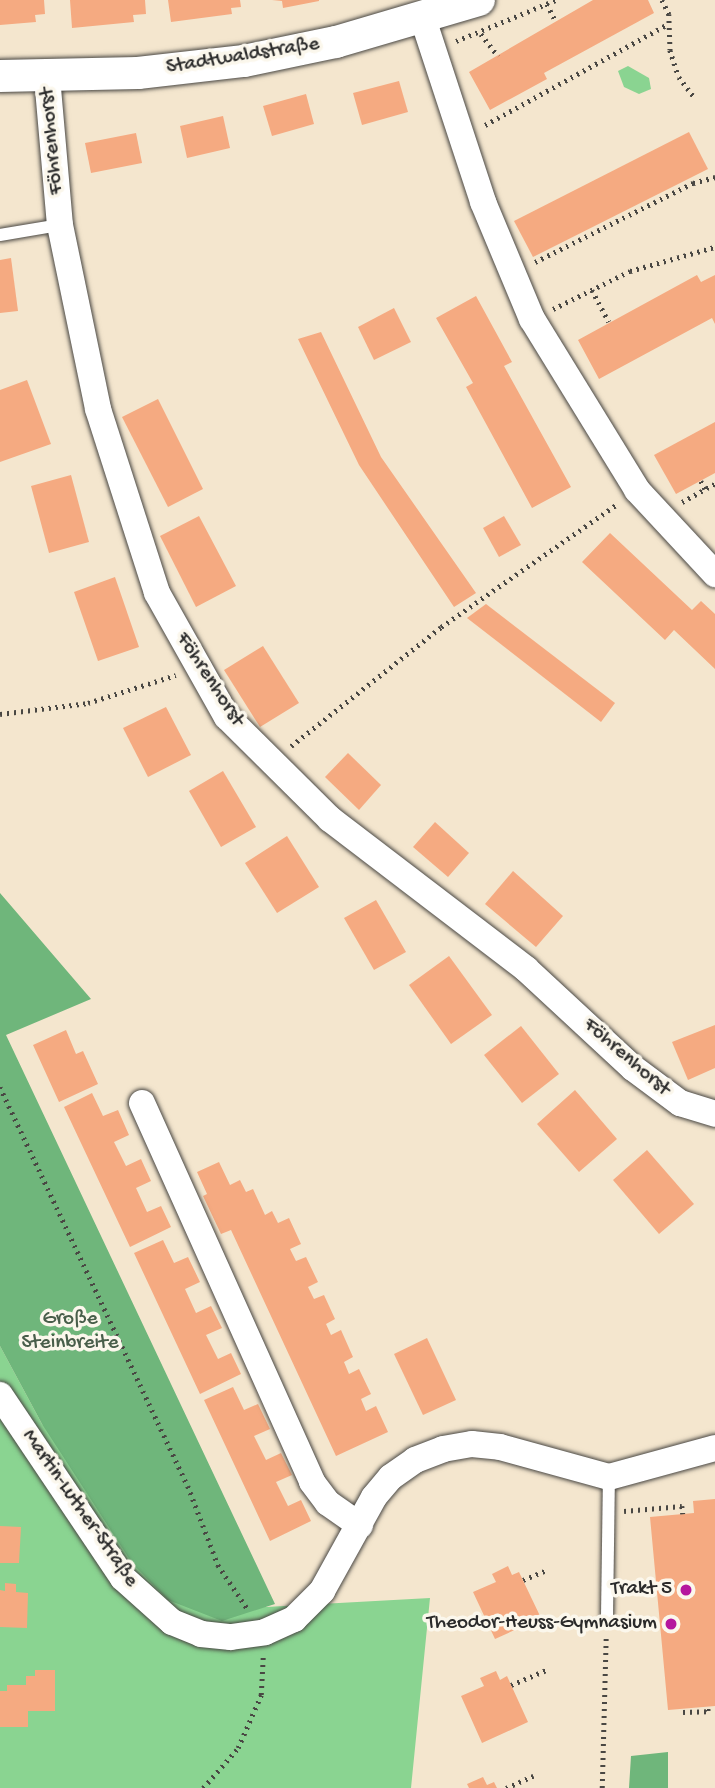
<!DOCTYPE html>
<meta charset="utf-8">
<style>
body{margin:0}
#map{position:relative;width:715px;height:1788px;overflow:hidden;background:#f4e6ce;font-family:"Gochi Hand",sans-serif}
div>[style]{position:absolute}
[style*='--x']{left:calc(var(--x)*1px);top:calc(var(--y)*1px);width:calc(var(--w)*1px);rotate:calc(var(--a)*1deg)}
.green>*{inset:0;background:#8ad491}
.forest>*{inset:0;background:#6fb67b}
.building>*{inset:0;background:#f5aa81}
.path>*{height:4.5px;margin-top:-2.25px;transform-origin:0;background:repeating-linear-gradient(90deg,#494743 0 2px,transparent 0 7px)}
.roads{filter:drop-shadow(0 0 2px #494743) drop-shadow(0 0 2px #494743)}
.service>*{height:12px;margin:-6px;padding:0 6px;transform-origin:6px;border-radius:6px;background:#fff}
.minor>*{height:26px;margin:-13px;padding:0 13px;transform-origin:13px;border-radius:13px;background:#fff}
.tertiary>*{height:32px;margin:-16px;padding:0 16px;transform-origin:16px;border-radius:16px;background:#fff}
.dots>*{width:19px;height:19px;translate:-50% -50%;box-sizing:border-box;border:4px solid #fbf7ec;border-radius:50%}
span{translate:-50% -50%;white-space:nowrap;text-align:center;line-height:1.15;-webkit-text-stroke:7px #fbf7ec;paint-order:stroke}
.street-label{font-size:21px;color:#2b2b2b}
.park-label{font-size:21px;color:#485e4a}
.poi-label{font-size:21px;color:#2b2b2b}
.right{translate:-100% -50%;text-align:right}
</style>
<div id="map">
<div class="green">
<i style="clip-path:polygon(628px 66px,649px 78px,651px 89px,639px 94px,624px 87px,618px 71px)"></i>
<i style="clip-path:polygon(0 1346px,42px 1424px,266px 1607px,430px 1598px,411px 1788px,0 1788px)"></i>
</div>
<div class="forest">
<i style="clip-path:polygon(0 893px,91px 999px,6px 1035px,275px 1604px,222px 1621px,168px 1600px,132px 1563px,42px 1424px,0 1346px)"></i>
<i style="clip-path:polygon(668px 1752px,668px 1788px,629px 1788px,631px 1756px)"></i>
</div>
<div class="building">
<i style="clip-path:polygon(0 0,44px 0,45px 14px,35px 15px,36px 22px,0 25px)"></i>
<i style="clip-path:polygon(70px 0,145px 0,146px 14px,133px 15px,134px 22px,72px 28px)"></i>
<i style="clip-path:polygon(168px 0,240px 0,241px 7px,231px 8px,232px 14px,171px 22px)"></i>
<i style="clip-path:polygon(272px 0,319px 0,319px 1px,283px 8px,282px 1px)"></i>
<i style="clip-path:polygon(593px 0,648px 0,654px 13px,544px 73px,547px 79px,490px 110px,469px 72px)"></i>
<i style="clip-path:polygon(399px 81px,408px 112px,362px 125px,353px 93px)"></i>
<i style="clip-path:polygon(306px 94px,314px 124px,272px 136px,263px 106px)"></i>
<i style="clip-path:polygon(223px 116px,230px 148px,187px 158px,180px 126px)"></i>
<i style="clip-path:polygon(689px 132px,708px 169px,533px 257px,514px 221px)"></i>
<i style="clip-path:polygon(136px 133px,142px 163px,91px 173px,85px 143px)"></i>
<i style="clip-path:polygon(11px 258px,18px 311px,0 313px,0 260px)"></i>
<i style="clip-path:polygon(697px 275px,701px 282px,715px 275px,715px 324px,712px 318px,599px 379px,578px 340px)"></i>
<i style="clip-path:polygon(476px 296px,512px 362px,504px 366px,571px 487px,532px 508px,466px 387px,473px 383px,436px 318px)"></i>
<i style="clip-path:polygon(394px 308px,411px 342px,374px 360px,358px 327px)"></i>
<i style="clip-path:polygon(321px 332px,381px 457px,476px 593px,454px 607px,359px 465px,298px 339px)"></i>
<i style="clip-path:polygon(27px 380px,51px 444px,0 462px,0 390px)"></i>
<i style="clip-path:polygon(158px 399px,203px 489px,168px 507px,122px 417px)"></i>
<i style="clip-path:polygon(715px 422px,715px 473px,676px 494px,654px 455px)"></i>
<i style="clip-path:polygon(71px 475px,89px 542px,49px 553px,31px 486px)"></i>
<i style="clip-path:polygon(199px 516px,236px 586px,196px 607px,160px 536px)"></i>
<i style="clip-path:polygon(504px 516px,521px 545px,499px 557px,483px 528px)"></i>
<i style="clip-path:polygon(610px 533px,692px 610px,701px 601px,715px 614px,715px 669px,674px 630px,665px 640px,582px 562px)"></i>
<i style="clip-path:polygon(115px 577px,139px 647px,98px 661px,74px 592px)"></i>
<i style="clip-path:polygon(486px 604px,615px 703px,601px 722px,467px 618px)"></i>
<i style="clip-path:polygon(263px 646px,299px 703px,260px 727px,224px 670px)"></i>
<i style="clip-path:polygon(166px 707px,191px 755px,148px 777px,123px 728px)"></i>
<i style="clip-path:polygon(348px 753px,381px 785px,359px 810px,325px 777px)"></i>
<i style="clip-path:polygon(223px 771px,256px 827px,221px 847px,189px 791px)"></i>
<i style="clip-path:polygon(435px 822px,469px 853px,448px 877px,413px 847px)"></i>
<i style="clip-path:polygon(287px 836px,319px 887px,277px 913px,245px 863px)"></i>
<i style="clip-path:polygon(513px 871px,563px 916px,536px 947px,485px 904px)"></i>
<i style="clip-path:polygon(376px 900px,406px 952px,374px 970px,344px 918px)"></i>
<i style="clip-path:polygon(449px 956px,492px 1015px,451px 1044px,409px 985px)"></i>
<i style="clip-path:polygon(715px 1025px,715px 1068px,688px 1080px,672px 1042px)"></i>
<i style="clip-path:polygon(521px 1026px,559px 1074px,522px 1103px,484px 1055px)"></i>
<i style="clip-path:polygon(66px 1030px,76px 1054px,83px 1051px,98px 1084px,59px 1102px,33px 1045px)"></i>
<i style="clip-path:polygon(575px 1090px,617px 1139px,579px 1172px,537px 1124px)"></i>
<i style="clip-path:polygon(92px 1093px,103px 1116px,118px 1110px,129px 1135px,114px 1142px,126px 1166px,141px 1159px,151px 1181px,136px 1188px,147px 1212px,161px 1206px,171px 1227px,130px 1247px,64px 1107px)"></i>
<i style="clip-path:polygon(647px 1150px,694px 1204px,659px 1234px,613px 1180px)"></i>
<i style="clip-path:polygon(219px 1162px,230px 1185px,240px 1180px,246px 1192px,253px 1189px,265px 1215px,272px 1211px,278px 1223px,289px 1218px,301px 1244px,290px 1249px,296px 1261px,306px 1257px,318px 1282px,308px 1287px,314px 1299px,324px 1295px,335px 1319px,326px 1324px,331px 1335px,341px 1330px,353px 1357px,344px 1362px,349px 1374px,359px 1369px,371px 1394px,361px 1399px,366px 1411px,376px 1406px,388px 1432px,336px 1456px,231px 1230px,221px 1234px,203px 1196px,207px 1194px,197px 1172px)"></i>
<i style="clip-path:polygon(163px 1240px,174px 1263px,188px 1257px,200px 1282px,185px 1289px,196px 1313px,211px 1306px,222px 1328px,206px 1335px,218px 1359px,231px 1353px,241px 1374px,200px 1394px,134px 1253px)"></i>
<i style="clip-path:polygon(427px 1338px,456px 1400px,423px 1415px,394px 1354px)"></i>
<i style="clip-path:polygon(233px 1387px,244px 1410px,258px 1404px,270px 1429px,254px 1436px,266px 1460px,281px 1453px,292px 1475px,276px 1482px,288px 1506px,301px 1500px,311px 1521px,270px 1541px,204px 1400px)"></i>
<i style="clip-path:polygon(715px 1499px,715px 1706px,668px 1710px,650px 1517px,694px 1513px,693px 1501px)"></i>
<i style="clip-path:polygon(0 1526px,21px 1527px,19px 1563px,0 1563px)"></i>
<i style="clip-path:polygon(508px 1566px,512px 1575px,519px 1572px,541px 1618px,495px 1639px,473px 1592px,496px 1582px,492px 1574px)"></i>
<i style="clip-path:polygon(5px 1583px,16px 1584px,16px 1592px,28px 1593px,27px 1628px,0 1627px,0 1590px,5px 1591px)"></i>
<i style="clip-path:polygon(35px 1670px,55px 1670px,55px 1711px,28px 1711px,28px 1727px,0 1727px,0 1691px,7px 1691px,7px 1685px,26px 1685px,26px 1676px,35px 1676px)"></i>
<i style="clip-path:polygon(496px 1671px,500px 1680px,507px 1676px,528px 1722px,482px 1743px,461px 1696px,484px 1686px,480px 1678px)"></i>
<i style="clip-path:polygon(483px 1777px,487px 1785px,494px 1782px,497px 1788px,469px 1788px,467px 1784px)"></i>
</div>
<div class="path">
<i style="--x:662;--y:0;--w:16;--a:63"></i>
<i style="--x:669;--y:14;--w:36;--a:88"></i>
<i style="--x:670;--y:50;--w:28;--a:72"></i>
<i style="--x:679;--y:77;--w:25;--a:53"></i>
<i style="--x:547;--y:4;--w:18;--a:63"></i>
<i style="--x:481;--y:34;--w:28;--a:52"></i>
<i style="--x:456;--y:41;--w:108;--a:-22.3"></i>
<i style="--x:485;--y:125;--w:209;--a:-28.9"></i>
<i style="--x:535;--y:262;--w:177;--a:-26.6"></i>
<i style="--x:693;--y:183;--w:23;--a:-15"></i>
<i style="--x:592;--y:290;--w:36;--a:62"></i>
<i style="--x:553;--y:309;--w:86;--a:-26.3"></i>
<i style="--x:630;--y:271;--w:88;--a:-15.8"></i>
<i style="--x:701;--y:481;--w:9;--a:63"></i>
<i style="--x:682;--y:502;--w:38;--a:-29"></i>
<i style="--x:0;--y:714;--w:89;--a:-7.1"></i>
<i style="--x:88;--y:703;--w:92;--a:-17.7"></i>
<i style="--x:291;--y:746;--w:191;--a:-38.4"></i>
<i style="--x:441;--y:627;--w:213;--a:-34.9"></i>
<i style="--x:0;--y:1087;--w:441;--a:64.8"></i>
<i style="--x:188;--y:1486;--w:85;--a:69.2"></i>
<i style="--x:218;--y:1565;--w:52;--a:56"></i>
<i style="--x:624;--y:1511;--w:58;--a:-4.9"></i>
<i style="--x:682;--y:1506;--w:8;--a:83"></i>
<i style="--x:523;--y:1580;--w:25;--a:-23"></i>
<i style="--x:511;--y:1685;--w:38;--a:-23"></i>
<i style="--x:683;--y:1712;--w:25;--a:-2"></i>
<i style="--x:708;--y:1711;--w:5;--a:-101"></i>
<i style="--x:203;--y:1788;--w:53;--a:-48.8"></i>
<i style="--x:238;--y:1748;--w:58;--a:-66.5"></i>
<i style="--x:261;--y:1695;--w:39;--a:-87"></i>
<i style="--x:506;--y:1788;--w:30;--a:-24"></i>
<i style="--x:602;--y:1788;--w:154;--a:-88.5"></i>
</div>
<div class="roads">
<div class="service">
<i style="--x:0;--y:235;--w:61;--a:-9.5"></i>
<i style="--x:607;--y:1616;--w:139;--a:-89.2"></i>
</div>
<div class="minor">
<i style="--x:423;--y:19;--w:193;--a:71.8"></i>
<i style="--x:483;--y:202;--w:127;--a:67.3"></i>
<i style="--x:532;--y:319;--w:201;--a:58.4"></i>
<i style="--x:637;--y:490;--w:115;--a:47.1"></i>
<i style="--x:47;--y:77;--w:149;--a:85"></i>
<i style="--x:60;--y:225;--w:188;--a:78.3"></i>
<i style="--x:98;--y:409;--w:193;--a:72.2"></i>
<i style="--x:157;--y:593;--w:142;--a:60.6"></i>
<i style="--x:227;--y:717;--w:145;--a:44.7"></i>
<i style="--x:330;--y:819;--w:247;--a:37.4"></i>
<i style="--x:526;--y:969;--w:146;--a:42.8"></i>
<i style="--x:633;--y:1068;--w:59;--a:36.7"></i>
<i style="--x:680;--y:1103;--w:37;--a:17"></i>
<i style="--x:142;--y:1103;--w:415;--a:65.8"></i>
<i style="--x:312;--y:1482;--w:26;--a:53"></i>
<i style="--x:328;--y:1503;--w:39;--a:35"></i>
<i style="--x:0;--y:1395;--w:220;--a:56.1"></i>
<i style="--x:123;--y:1578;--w:66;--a:41.9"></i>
<i style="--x:172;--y:1622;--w:31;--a:22"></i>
<i style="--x:201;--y:1634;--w:30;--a:6"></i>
<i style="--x:231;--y:1637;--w:34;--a:-8"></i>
<i style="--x:265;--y:1632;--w:32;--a:-24"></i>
<i style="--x:294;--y:1619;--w:40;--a:-45"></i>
<i style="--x:322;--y:1591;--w:107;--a:-61"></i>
<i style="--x:374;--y:1497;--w:26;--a:-50"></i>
<i style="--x:391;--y:1477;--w:29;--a:-35"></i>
<i style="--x:415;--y:1460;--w:30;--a:-21"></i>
<i style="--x:443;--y:1449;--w:29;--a:-10"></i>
<i style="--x:472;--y:1444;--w:28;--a:6"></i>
<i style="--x:500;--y:1447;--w:113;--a:15.4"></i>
<i style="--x:609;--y:1477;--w:110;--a:-15.3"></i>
</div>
<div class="tertiary">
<i style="--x:0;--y:76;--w:138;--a:-1.2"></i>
<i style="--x:138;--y:73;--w:107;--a:-6.5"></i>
<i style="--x:244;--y:61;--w:94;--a:-11.7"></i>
<i style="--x:336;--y:42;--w:149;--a:-16.4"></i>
</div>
</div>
<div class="dots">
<i style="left:686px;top:1590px;background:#b5179e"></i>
<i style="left:671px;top:1624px;background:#b5179e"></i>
</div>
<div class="street-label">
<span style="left:243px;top:57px;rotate:-9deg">Stadtwaldstraße</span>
<span style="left:53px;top:141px;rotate:-95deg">Föhrenhorst</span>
<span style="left:209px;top:680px;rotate:57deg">Föhrenhorst</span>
<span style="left:626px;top:1058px;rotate:41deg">Föhrenhorst</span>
<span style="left:79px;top:1509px;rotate:55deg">Martin-Luther-Straße</span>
</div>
<div class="park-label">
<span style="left:70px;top:1332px">Große<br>Steinbreite</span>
</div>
<div class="poi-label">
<span class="right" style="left:672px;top:1590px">Trakt 5</span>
<span class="right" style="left:657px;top:1624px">Theodor-Heuss-Gymnasium</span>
</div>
</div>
